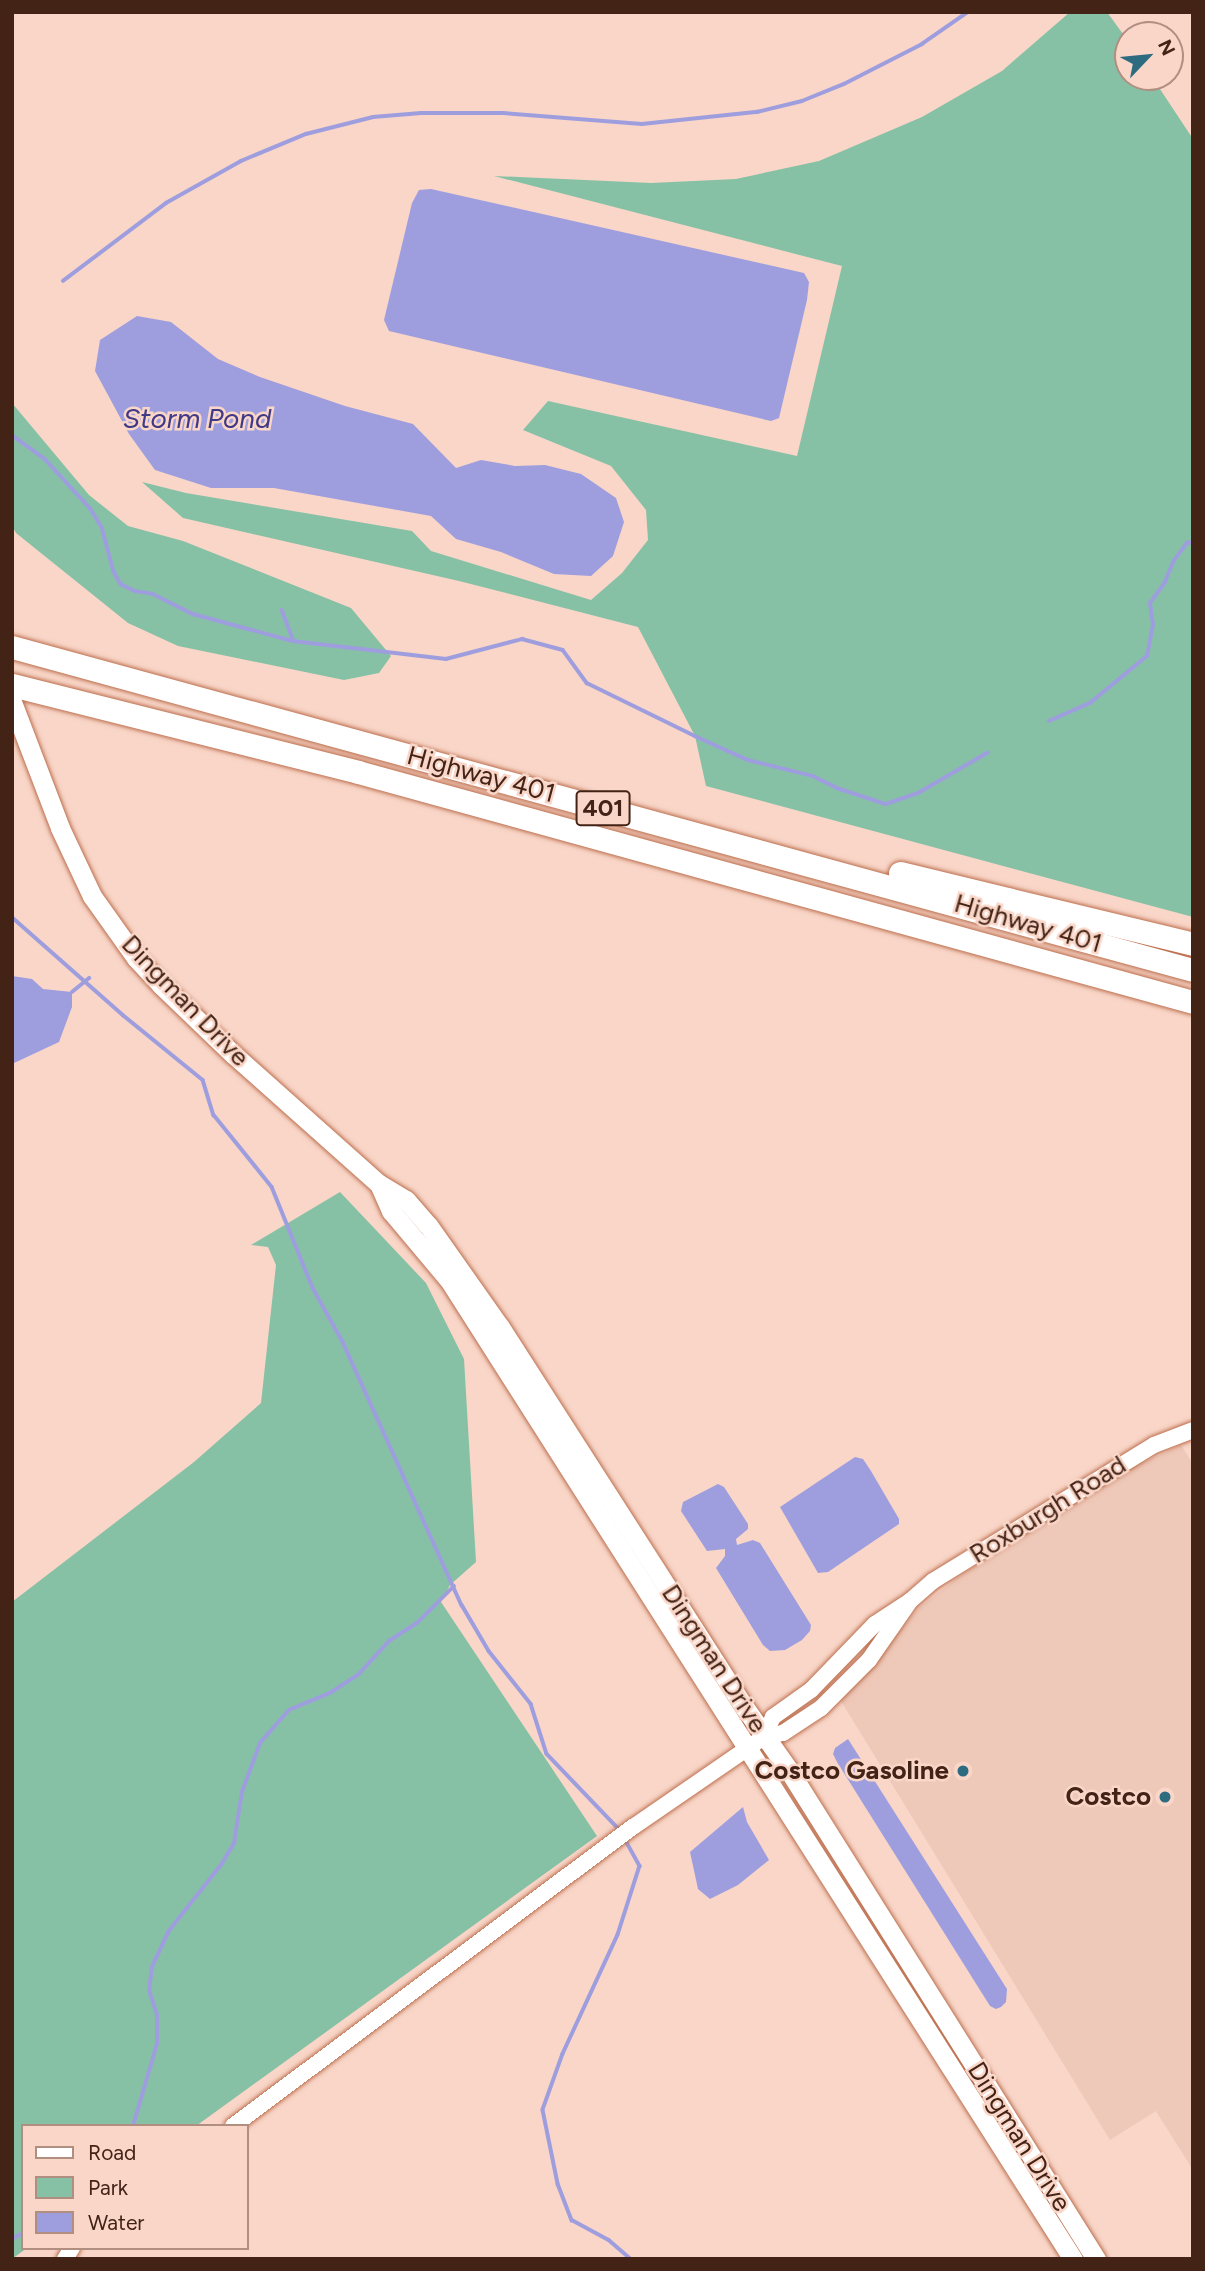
<!DOCTYPE html>
<style>
body{margin:0}
#map{position:relative;width:1205px;height:2271px;overflow:hidden;background:#f9d6c8;font-family:Figtree,sans-serif}
div>[style]{position:absolute}
[style*='--x']{left:calc(var(--x)*1px);top:calc(var(--y)*1px);width:calc(var(--w)*1px);rotate:calc(var(--a)*1deg)}
.built>*{inset:0;background:#eec8b8}
.green>*{inset:0;background:#86c1a5}
.water>*{inset:0;background:#9e9edf}
.stream>*{height:3.5px;margin:-1.75px;padding:0 1.75px;transform-origin:1.75px;border-radius:1.75px;background:#9e9edf}
.roads{filter:drop-shadow(0 0 2px #bc6f4e) drop-shadow(0 0 2px #bc6f4e)}
.minor>*{height:16px;margin:-8px;padding:0 8px;transform-origin:8px;border-radius:8px;background:#fff}
.major>*{height:19px;margin:-9.5px;padding:0 9.5px;transform-origin:9.5px;border-radius:9.5px;background:#fff}
.highway>*{height:23px;margin:-11.5px;padding:0 11.5px;transform-origin:11.5px;border-radius:11.5px;background:#fff}
.dots>*{width:19px;height:19px;translate:-50% -50%;box-sizing:border-box;border:4px solid #f9d6c8;border-radius:50%}
span{translate:-50% -50%;white-space:nowrap;text-align:center;line-height:1.15;-webkit-text-stroke:5px #f9d6c8;paint-order:stroke}
.shield-label span{padding:2px 5px;background:#f9d6c8;border:2px solid;border-radius:5px;-webkit-text-stroke-width:0}
.shield-label{font-size:24px;color:#432315;font-weight:700}
.street-label{font-size:26px;color:#432315}
.poi-label{font-size:26px;color:#432315;font-weight:700}
.right{translate:-100% -50%;text-align:right}
.water-label{font-size:28px;color:#403985;font-style:italic}
.frame{position:absolute;inset:0;border:14px solid #432315;pointer-events:none}
.legend{position:absolute;left:21px;top:2124px;width:228px;height:126px;box-sizing:border-box;background:#f9d6c8;border:2px solid #b08e80;margin:0;padding:9px 12px;list-style:none;font-size:21px;color:#432315}
.legend li{display:flex;align-items:center;gap:14px;height:35px}
.legend b{width:35px;border:2px solid #b08e80}
.north{position:absolute;left:1114px;top:21px;width:70px;height:70px;box-sizing:border-box;background:#f9d6c8;border:2px solid #b08e80;border-radius:50%;rotate:64deg;font-size:19px;font-weight:700;line-height:28px;text-align:center;color:#432315}
.north::after{content:'';display:block;margin:auto;width:24px;height:32px;background:#2c6b80;clip-path:polygon(50% 0,100% 100%,50% 72%,0 100%)}
</style>
<div id="map">
<div class="built">
<i style="clip-path:polygon(1181px 1445px,1193px 1464px,1193px 2170px,1156px 2111px,1110px 2140px,841px 1701px,920px 1607px,959px 1577px,1128px 1470px)"></i>
</div>
<div class="green">
<i style="clip-path:polygon(1070px 12px,1107px 12px,1128px 41px,1128px 77px,1152px 77px,1193px 139px,1193px 917px,706px 786px,695px 736px,638px 627px,459px 581px,183px 518px,142px 482px,186px 493px,412px 531px,431px 551px,591px 600px,622px 573px,648px 540px,646px 510px,611px 466px,523px 430px,548px 401px,797px 456px,842px 266px,494px 176px,651px 183px,736px 179px,819px 161px,922px 117px,1002px 71px)"></i>
<i style="clip-path:polygon(12px 403px,89px 495px,128px 526px,183px 541px,351px 608px,391px 656px,379px 673px,344px 680px,178px 646px,128px 623px,16px 533px,12px 526px)"></i>
<i style="clip-path:polygon(340px 1192px,426px 1283px,464px 1359px,476px 1562px,450px 1585px,441px 1602px,597px 1836px,196px 2126px,23px 2126px,23px 2248px,27px 2248px,12px 2259px,12px 1602px,194px 1462px,261px 1403px,276px 1265px,268px 1247px,251px 1245px)"></i>
</div>
<div class="water">
<i style="clip-path:polygon(431px 189px,804px 273px,809px 282px,807px 300px,779px 418px,771px 421px,389px 331px,384px 320px,412px 203px,419px 190px)"></i>
<i style="clip-path:polygon(137px 316px,171px 322px,218px 359px,260px 377px,345px 406px,413px 424px,456px 468px,481px 460px,515px 466px,545px 465px,581px 474px,616px 498px,624px 522px,613px 556px,591px 576px,554px 574px,501px 552px,456px 539px,431px 516px,274px 488px,211px 488px,155px 470px,129px 434px,95px 371px,100px 340px)"></i>
<i style="clip-path:polygon(12px 976px,32px 979px,43px 989px,72px 992px,72px 1007px,59px 1042px,12px 1064px)"></i>
<i style="clip-path:polygon(855px 1457px,863px 1459px,871px 1471px,899px 1519px,899px 1524px,828px 1572px,818px 1573px,780px 1507px)"></i>
<i style="clip-path:polygon(718px 1484px,724px 1487px,748px 1524px,748px 1529px,736px 1539px,737px 1545px,753px 1540px,760px 1543px,811px 1625px,810px 1631px,802px 1640px,785px 1650px,770px 1651px,763px 1645px,716px 1568px,725px 1556px,725px 1549px,707px 1551px,681px 1511px,683px 1502px)"></i>
<i style="clip-path:polygon(848px 1739px,1007px 1989px,1006px 2002px,1001px 2007px,996px 2009px,990px 2006px,837px 1762px,833px 1754px,835px 1748px)"></i>
<i style="clip-path:polygon(743px 1807px,747px 1822px,769px 1860px,738px 1885px,710px 1899px,698px 1889px,690px 1852px)"></i>
</div>
<div class="stream">
<i style="--x:63;--y:281;--w:129;--a:-37.1"></i>
<i style="--x:166;--y:203;--w:86;--a:-29.2"></i>
<i style="--x:241;--y:161;--w:70;--a:-22.6"></i>
<i style="--x:306;--y:134;--w:69;--a:-14.2"></i>
<i style="--x:373;--y:117;--w:48;--a:-4.8"></i>
<i style="--x:421;--y:113;--w:82;--a:0"></i>
<i style="--x:503;--y:113;--w:139;--a:4.5"></i>
<i style="--x:642;--y:124;--w:116;--a:-6"></i>
<i style="--x:757;--y:112;--w:46;--a:-13.7"></i>
<i style="--x:802;--y:101;--w:45;--a:-22"></i>
<i style="--x:844;--y:84;--w:88;--a:-27.1"></i>
<i style="--x:922;--y:44;--w:56;--a:-34.8"></i>
<i style="--x:12;--y:435;--w:41;--a:36"></i>
<i style="--x:45;--y:459;--w:67;--a:47.4"></i>
<i style="--x:90;--y:508;--w:22;--a:58"></i>
<i style="--x:102;--y:527;--w:47;--a:75.1"></i>
<i style="--x:114;--y:572;--w:14;--a:60"></i>
<i style="--x:121;--y:584;--w:16;--a:27"></i>
<i style="--x:135;--y:591;--w:18;--a:9"></i>
<i style="--x:153;--y:594;--w:45;--a:26.6"></i>
<i style="--x:193;--y:614;--w:104;--a:15.1"></i>
<i style="--x:293;--y:641;--w:154;--a:6.7"></i>
<i style="--x:446;--y:659;--w:79;--a:-14.7"></i>
<i style="--x:522;--y:639;--w:42;--a:15"></i>
<i style="--x:563;--y:650;--w:41;--a:54"></i>
<i style="--x:587;--y:683;--w:120;--a:26.1"></i>
<i style="--x:695;--y:736;--w:58;--a:24.4"></i>
<i style="--x:748;--y:760;--w:67;--a:13.8"></i>
<i style="--x:813;--y:776;--w:30;--a:26"></i>
<i style="--x:840;--y:789;--w:48;--a:18.1"></i>
<i style="--x:886;--y:804;--w:36;--a:-19"></i>
<i style="--x:920;--y:792;--w:78;--a:-30.2"></i>
<i style="--x:282;--y:610;--w:33;--a:69"></i>
<i style="--x:1049;--y:721;--w:45;--a:-23.7"></i>
<i style="--x:1090;--y:703;--w:74;--a:-39.5"></i>
<i style="--x:1147;--y:656;--w:32;--a:-79"></i>
<i style="--x:1153;--y:625;--w:22;--a:-98"></i>
<i style="--x:1150;--y:603;--w:26;--a:-54"></i>
<i style="--x:1165;--y:582;--w:22;--a:-68"></i>
<i style="--x:1173;--y:562;--w:24;--a:-54"></i>
<i style="--x:1187;--y:543;--w:6;--a:-9"></i>
<i style="--x:12;--y:917;--w:148;--a:41.4"></i>
<i style="--x:123;--y:1015;--w:103;--a:39.1"></i>
<i style="--x:203;--y:1080;--w:37;--a:73"></i>
<i style="--x:214;--y:1115;--w:92;--a:51.1"></i>
<i style="--x:272;--y:1187;--w:109;--a:67.9"></i>
<i style="--x:313;--y:1288;--w:62;--a:60.9"></i>
<i style="--x:343;--y:1342;--w:289;--a:65.7"></i>
<i style="--x:462;--y:1605;--w:53;--a:59.6"></i>
<i style="--x:489;--y:1651;--w:68;--a:51.6"></i>
<i style="--x:531;--y:1704;--w:52;--a:72.3"></i>
<i style="--x:547;--y:1754;--w:104;--a:46.2"></i>
<i style="--x:72;--y:992;--w:22;--a:-39"></i>
<i style="--x:625;--y:1839;--w:31;--a:61"></i>
<i style="--x:640;--y:1866;--w:72;--a:107.7"></i>
<i style="--x:618;--y:1935;--w:131;--a:114.8"></i>
<i style="--x:563;--y:2054;--w:59;--a:109.7"></i>
<i style="--x:543;--y:2110;--w:76;--a:78.5"></i>
<i style="--x:558;--y:2184;--w:39;--a:69"></i>
<i style="--x:572;--y:2220;--w:42;--a:28.4"></i>
<i style="--x:609;--y:2240;--w:29;--a:41"></i>
<i style="--x:133;--y:2126;--w:85;--a:-73.7"></i>
<i style="--x:157;--y:2044;--w:29;--a:-90"></i>
<i style="--x:157;--y:2015;--w:25;--a:-108"></i>
<i style="--x:149;--y:1991;--w:24;--a:-83"></i>
<i style="--x:152;--y:1967;--w:38;--a:-65"></i>
<i style="--x:168;--y:1932;--w:85;--a:-51.7"></i>
<i style="--x:221;--y:1865;--w:26;--a:-59"></i>
<i style="--x:234;--y:1843;--w:52;--a:-81.1"></i>
<i style="--x:242;--y:1792;--w:52;--a:-69.8"></i>
<i style="--x:260;--y:1743;--w:44;--a:-48.7"></i>
<i style="--x:289;--y:1710;--w:44;--a:-22.5"></i>
<i style="--x:330;--y:1693;--w:35;--a:-33"></i>
<i style="--x:359;--y:1674;--w:45;--a:-47.7"></i>
<i style="--x:389;--y:1641;--w:33;--a:-33"></i>
<i style="--x:417;--y:1623;--w:52;--a:-45"></i>
<i style="--x:12;--y:2239;--w:13;--a:-29"></i>
</div>
<div class="roads">
<div class="minor">
<i style="--x:764;--y:1737;--w:22;--a:-66"></i>
<i style="--x:773;--y:1717;--w:47;--a:-35.4"></i>
<i style="--x:811;--y:1690;--w:92;--a:-45.9"></i>
<i style="--x:875;--y:1624;--w:42;--a:-33.3"></i>
<i style="--x:910;--y:1601;--w:30;--a:-41"></i>
<i style="--x:933;--y:1581;--w:259;--a:-31.6"></i>
<i style="--x:1154;--y:1445;--w:42;--a:-21"></i>
<i style="--x:233;--y:2126;--w:499;--a:-36.8"></i>
<i style="--x:633;--y:1827;--w:159;--a:-34.5"></i>
<i style="--x:764;--y:1737;--w:19;--a:-12"></i>
<i style="--x:783;--y:1733;--w:45;--a:-33.3"></i>
<i style="--x:821;--y:1708;--w:68;--a:-45"></i>
<i style="--x:869;--y:1660;--w:72;--a:-55.2"></i>
<i style="--x:65;--y:2259;--w:13;--a:-58"></i>
</div>
<div class="major">
<i style="--x:12;--y:702;--w:135;--a:69.1"></i>
<i style="--x:60;--y:828;--w:75;--a:64.8"></i>
<i style="--x:92;--y:896;--w:76;--a:54.6"></i>
<i style="--x:136;--y:958;--w:37;--a:47"></i>
<i style="--x:161;--y:985;--w:100;--a:43.8"></i>
<i style="--x:233;--y:1054;--w:195;--a:41.7"></i>
<i style="--x:379;--y:1184;--w:31;--a:31"></i>
<i style="--x:406;--y:1200;--w:33;--a:49"></i>
<i style="--x:428;--y:1225;--w:125;--a:54.8"></i>
<i style="--x:500;--y:1327;--w:453;--a:57.3"></i>
<i style="--x:745;--y:1708;--w:75;--a:54.8"></i>
<i style="--x:788;--y:1769;--w:579;--a:57.85"></i>
<i style="--x:379;--y:1184;--w:30;--a:66"></i>
<i style="--x:391;--y:1211;--w:90;--a:50"></i>
<i style="--x:449;--y:1280;--w:1161;--a:57.49"></i>
</div>
<div class="highway">
<i style="--x:12;--y:647;--w:1224;--a:15.3"></i>
<i style="--x:12;--y:685;--w:357;--a:14.1"></i>
<i style="--x:358;--y:772;--w:866;--a:15.4"></i>
<i style="--x:900;--y:873;--w:301;--a:13.6"></i>
</div>
</div>
<div class="dots">
<i style="left:963px;top:1771px;background:#2c6b80"></i>
<i style="left:1165px;top:1797px;background:#2c6b80"></i>
</div>
<div class="shield-label">
<span style="left:603px;top:808px">401</span>
</div>
<div class="street-label">
<span style="left:481px;top:775px;rotate:15deg">Highway 401</span>
<span style="left:1028px;top:924px;rotate:16deg">Highway 401</span>
<span style="left:185px;top:1001px;rotate:46deg">Dingman Drive</span>
<span style="left:1048px;top:1510px;rotate:-32deg">Roxburgh Road</span>
<span style="left:714px;top:1659px;rotate:57deg">Dingman Drive</span>
<span style="left:1019px;top:2137px;rotate:58deg">Dingman Drive</span>
</div>
<div class="poi-label">
<span class="right" style="left:949px;top:1771px">Costco Gasoline</span>
<span class="right" style="left:1151px;top:1797px">Costco</span>
</div>
<div class="water-label">
<span style="left:197px;top:418px">Storm Pond</span>
</div>
<div class="frame"></div>
<ul class="legend">
<li><b style="height:9px;background:#fff"></b>Road</li>
<li><b style="height:19px;background:#86c1a5"></b>Park</li>
<li><b style="height:19px;background:#9e9edf"></b>Water</li>
</ul>
<div class="north">N</div>
</div>
